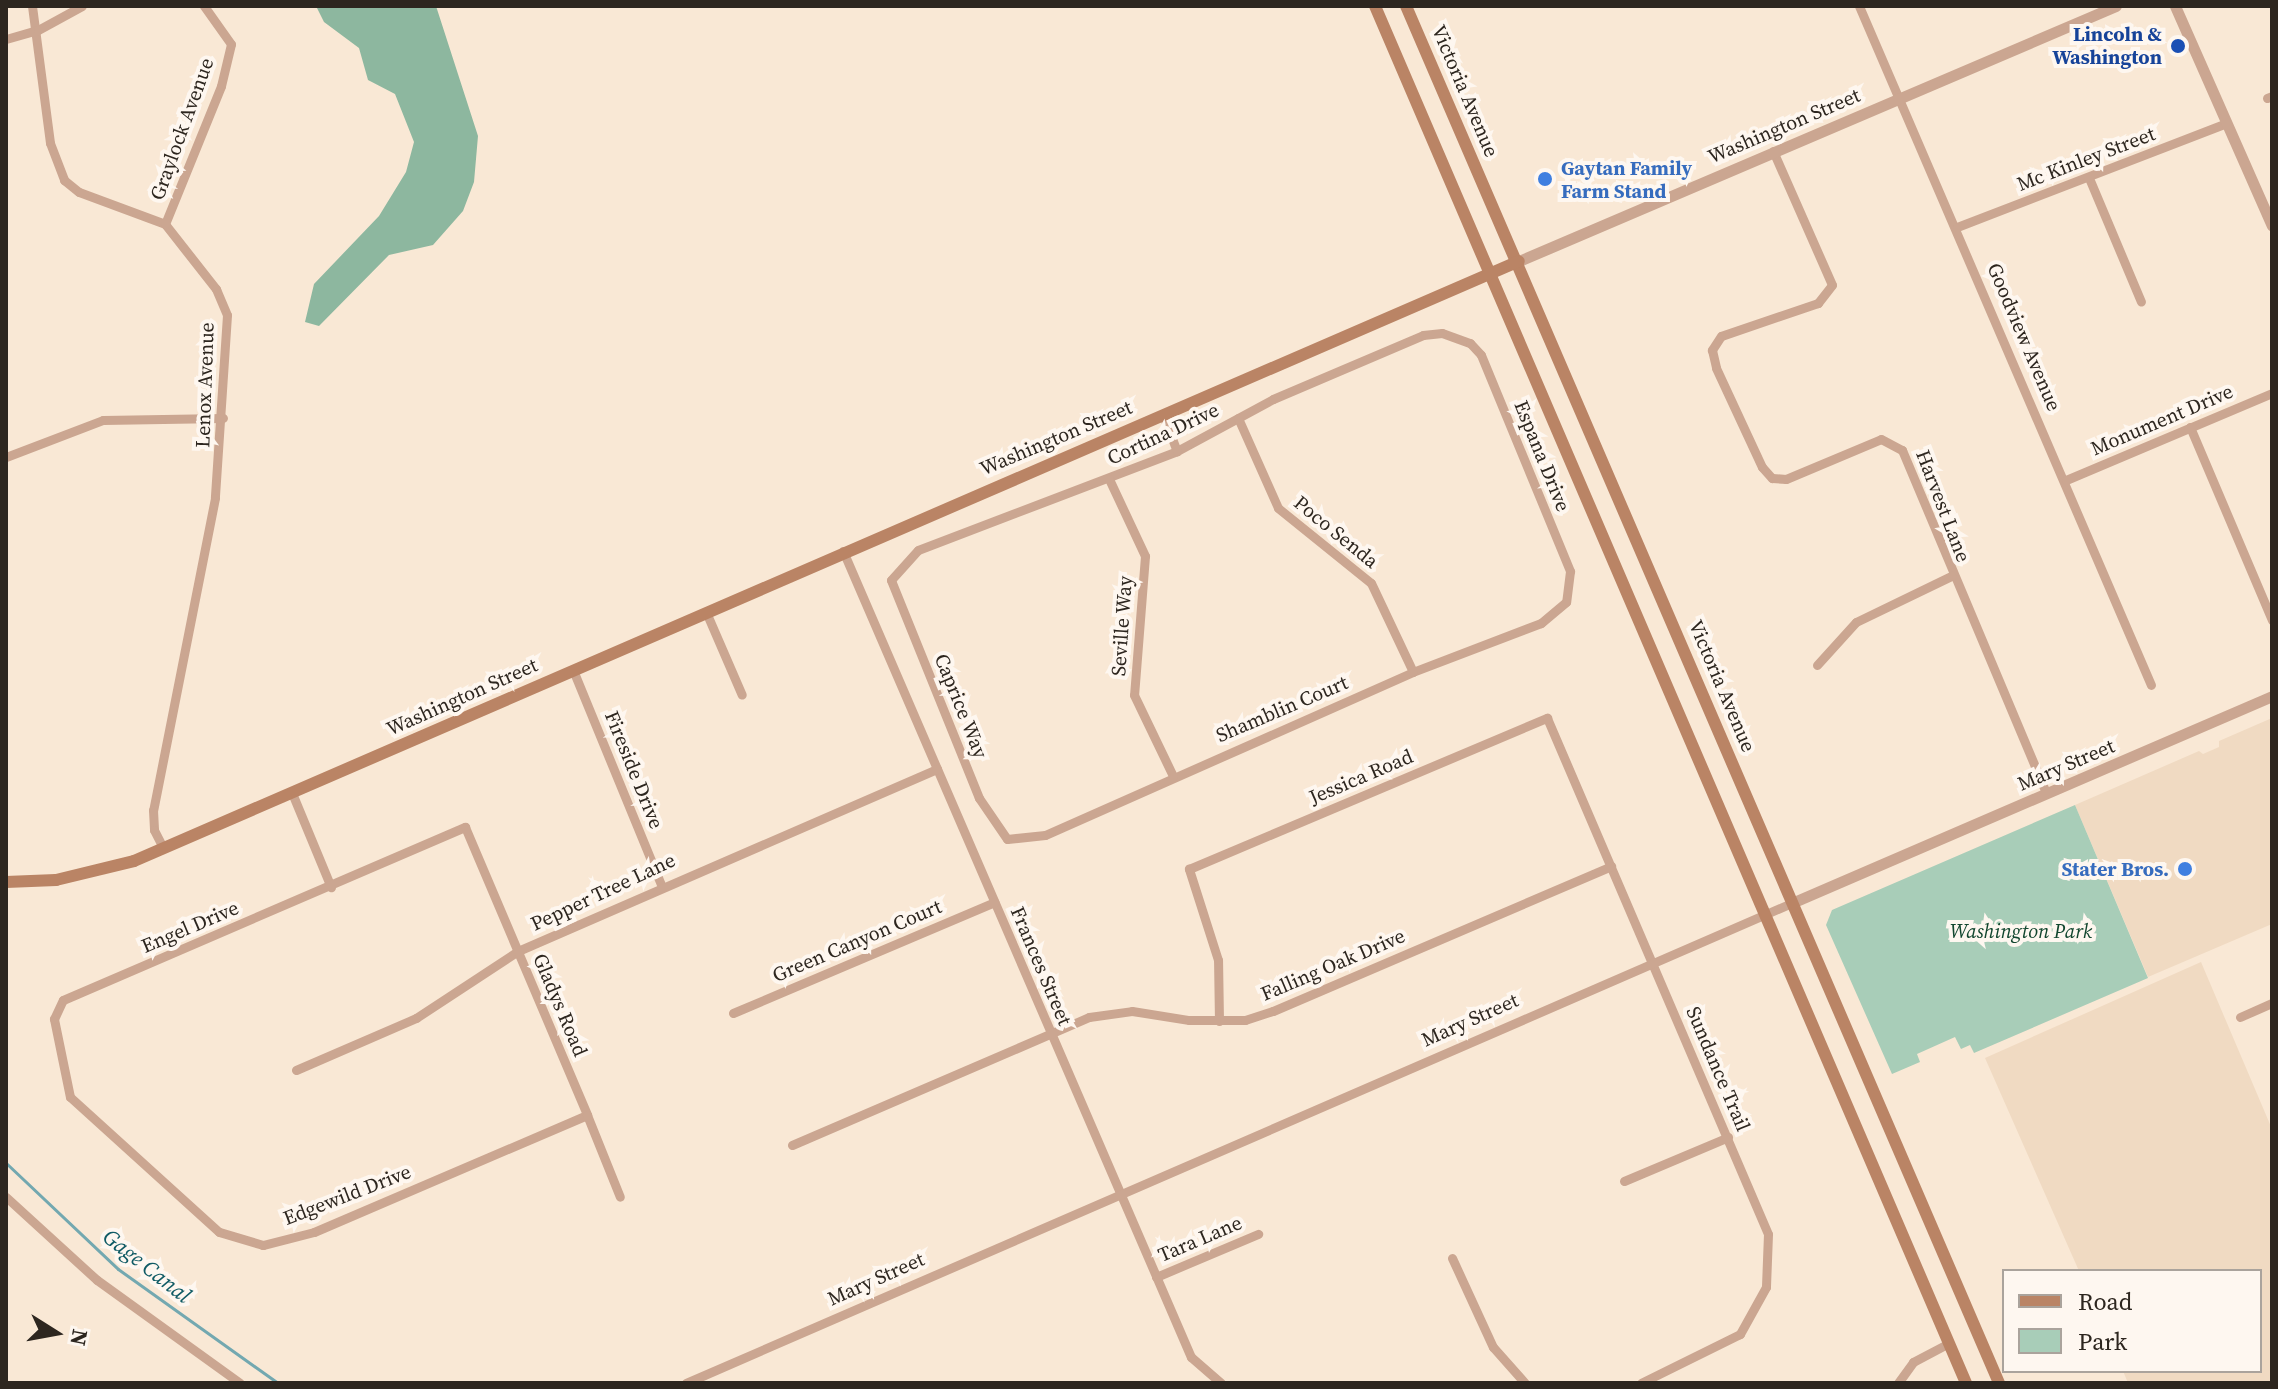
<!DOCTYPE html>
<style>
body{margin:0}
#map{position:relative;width:2278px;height:1389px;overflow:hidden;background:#f9e8d5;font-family:"Source Serif 4",serif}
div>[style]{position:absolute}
.built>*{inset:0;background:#f0dac2}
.green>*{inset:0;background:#a8cdb8}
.forest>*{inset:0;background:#8db79f}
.stream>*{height:3px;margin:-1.5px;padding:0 1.5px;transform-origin:1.5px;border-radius:1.5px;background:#73a8b0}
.minor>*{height:9px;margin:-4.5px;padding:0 4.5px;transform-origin:4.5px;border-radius:4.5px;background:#cba691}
.tertiary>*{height:11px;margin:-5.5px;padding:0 5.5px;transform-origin:5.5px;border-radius:5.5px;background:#cba691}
.secondary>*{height:12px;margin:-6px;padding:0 6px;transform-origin:6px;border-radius:6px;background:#ba8465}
.dots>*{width:22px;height:22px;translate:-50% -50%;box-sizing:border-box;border:4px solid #fef7f0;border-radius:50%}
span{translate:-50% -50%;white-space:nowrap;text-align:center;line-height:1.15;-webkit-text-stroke:8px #fef7f0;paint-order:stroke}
.transit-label{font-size:20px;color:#164399;font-weight:700}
.right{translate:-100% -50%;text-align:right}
.street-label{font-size:20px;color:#2d261f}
.shop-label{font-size:20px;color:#366cbe;font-weight:700}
.left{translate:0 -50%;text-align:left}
.park-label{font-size:20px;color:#11462e;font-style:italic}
.water-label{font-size:22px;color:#105b65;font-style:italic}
.frame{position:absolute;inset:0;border:8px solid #2d261f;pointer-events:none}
.legend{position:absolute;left:2002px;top:1269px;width:260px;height:104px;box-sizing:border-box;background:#fef7f0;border:2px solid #aaa39c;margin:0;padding:10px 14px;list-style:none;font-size:24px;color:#2d261f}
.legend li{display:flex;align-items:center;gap:16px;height:40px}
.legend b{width:40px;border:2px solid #aaa39c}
.north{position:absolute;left:16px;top:1293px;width:80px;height:80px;-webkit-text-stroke:6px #fef7f0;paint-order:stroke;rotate:101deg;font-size:22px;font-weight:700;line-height:32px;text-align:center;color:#2d261f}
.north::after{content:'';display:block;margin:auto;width:28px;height:36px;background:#2d261f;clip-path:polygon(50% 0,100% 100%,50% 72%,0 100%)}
</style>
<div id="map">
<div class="built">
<div style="clip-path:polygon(2272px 718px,2272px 924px,2148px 977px,2075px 805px,2199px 751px,2203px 754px,2219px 747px,2219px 741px)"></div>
<div style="clip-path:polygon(2201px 962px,2272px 1129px,2272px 1383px,2128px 1383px,2123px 1371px,2260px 1371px,2260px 1271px,2079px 1271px,1985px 1058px)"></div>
</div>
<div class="green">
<div style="clip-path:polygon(2075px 805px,2148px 978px,1974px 1053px,1970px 1045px,1961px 1049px,1955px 1037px,1917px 1054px,1920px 1062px,1892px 1074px,1826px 925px,1832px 910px)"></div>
</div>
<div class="forest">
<div style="clip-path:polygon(316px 6px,436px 6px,478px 136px,474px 182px,463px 211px,433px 245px,389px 255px,319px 326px,305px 322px,314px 284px,379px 216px,406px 172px,414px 142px,395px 94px,368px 80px,359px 48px,324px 22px)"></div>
</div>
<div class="stream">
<div style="left:6px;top:1163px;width:154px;rotate:43.4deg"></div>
<div style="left:118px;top:1269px;width:196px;rotate:35.5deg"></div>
</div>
<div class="minor">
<div style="left:32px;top:6px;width:138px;rotate:82.5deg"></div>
<div style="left:50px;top:143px;width:40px;rotate:69deg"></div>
<div style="left:64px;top:180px;width:19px;rotate:39deg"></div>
<div style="left:79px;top:192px;width:92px;rotate:20.4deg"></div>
<div style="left:165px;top:224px;width:83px;rotate:51.9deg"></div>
<div style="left:216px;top:289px;width:28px;rotate:67deg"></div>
<div style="left:227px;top:315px;width:183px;rotate:93.8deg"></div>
<div style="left:215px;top:498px;width:318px;rotate:101.2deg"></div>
<div style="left:153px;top:810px;width:20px;rotate:87deg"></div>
<div style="left:154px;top:830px;width:20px;rotate:63deg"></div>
<div style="left:1859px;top:6px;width:739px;rotate:66.73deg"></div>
<div style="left:6px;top:39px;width:33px;rotate:-16deg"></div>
<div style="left:38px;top:30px;width:50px;rotate:-28.6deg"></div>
<div style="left:2267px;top:98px;width:5px;rotate:-22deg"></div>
<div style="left:1773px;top:151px;width:146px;rotate:66.2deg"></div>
<div style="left:1832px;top:285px;width:23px;rotate:128deg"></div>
<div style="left:1818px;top:303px;width:102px;rotate:161.2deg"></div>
<div style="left:1721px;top:336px;width:17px;rotate:123deg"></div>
<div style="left:1712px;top:350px;width:18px;rotate:77deg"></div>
<div style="left:1716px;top:368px;width:109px;rotate:65.1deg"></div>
<div style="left:1762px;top:467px;width:15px;rotate:48deg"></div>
<div style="left:1772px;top:478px;width:14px;rotate:4deg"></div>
<div style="left:1786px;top:479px;width:103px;rotate:-22.8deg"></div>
<div style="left:1881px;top:439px;width:24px;rotate:28deg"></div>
<div style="left:1902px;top:450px;width:372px;rotate:67.2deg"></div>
<div style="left:2089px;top:178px;width:134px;rotate:67.2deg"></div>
<div style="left:165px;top:224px;width:149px;rotate:-67.9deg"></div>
<div style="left:221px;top:86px;width:43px;rotate:-76.6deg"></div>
<div style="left:231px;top:44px;width:47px;rotate:-125.4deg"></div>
<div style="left:1957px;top:227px;width:289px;rotate:-21.1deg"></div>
<div style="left:1442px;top:333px;width:30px;rotate:20deg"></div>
<div style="left:1470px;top:343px;width:16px;rotate:47deg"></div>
<div style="left:1481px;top:355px;width:234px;rotate:67.6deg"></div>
<div style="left:1570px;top:571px;width:31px;rotate:97deg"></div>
<div style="left:1566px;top:602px;width:33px;rotate:140deg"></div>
<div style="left:1541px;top:623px;width:137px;rotate:159.1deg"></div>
<div style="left:1413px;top:672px;width:402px;rotate:156.1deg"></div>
<div style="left:1045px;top:835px;width:38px;rotate:174deg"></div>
<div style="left:1007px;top:839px;width:50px;rotate:-124.3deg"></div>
<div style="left:979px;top:798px;width:235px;rotate:-112deg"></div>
<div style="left:891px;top:580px;width:40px;rotate:-48deg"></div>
<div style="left:918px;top:550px;width:277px;rotate:-20.9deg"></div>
<div style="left:1177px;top:451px;width:109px;rotate:-28.4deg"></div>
<div style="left:1273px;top:399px;width:163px;rotate:-23.1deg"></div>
<div style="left:1423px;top:335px;width:19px;rotate:-6deg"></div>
<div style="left:1163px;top:415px;width:39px;rotate:69deg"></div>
<div style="left:1238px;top:418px;width:98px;rotate:66deg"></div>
<div style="left:1278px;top:508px;width:119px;rotate:38.9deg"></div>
<div style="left:1371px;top:583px;width:98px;rotate:64.7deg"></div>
<div style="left:2190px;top:427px;width:210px;rotate:67deg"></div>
<div style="left:6px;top:457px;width:104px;rotate:-20.9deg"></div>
<div style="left:103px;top:420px;width:120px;rotate:-1deg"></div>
<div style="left:1109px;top:479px;width:85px;rotate:64.9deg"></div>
<div style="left:1145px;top:556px;width:139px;rotate:94.5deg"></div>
<div style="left:1134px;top:695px;width:90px;rotate:64.3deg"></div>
<div style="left:2066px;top:480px;width:224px;rotate:-22.9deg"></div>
<div style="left:843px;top:551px;width:878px;rotate:66.65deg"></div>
<div style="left:1191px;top:1357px;width:40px;rotate:41deg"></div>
<div style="left:706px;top:612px;width:90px;rotate:66.6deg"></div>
<div style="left:1817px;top:665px;width:58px;rotate:-47.8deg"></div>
<div style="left:1856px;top:622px;width:106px;rotate:-25.8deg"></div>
<div style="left:573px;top:670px;width:232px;rotate:67.7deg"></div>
<div style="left:292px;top:793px;width:102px;rotate:67.5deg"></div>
<div style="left:733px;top:1013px;width:284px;rotate:-23deg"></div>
<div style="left:2240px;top:1017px;width:35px;rotate:-24deg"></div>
<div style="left:1219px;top:1021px;width:61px;rotate:-90.9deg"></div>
<div style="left:1218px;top:960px;width:96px;rotate:-107.7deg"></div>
<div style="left:1189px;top:869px;width:389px;rotate:-22.9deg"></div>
<div style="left:1547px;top:718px;width:561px;rotate:66.81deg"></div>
<div style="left:1768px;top:1234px;width:53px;rotate:92.2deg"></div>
<div style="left:1766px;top:1287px;width:54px;rotate:119deg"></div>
<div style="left:1740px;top:1334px;width:110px;rotate:153.7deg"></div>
<div style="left:296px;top:1070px;width:131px;rotate:-23.4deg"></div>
<div style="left:416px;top:1018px;width:122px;rotate:-33.3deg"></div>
<div style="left:518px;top:951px;width:457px;rotate:-23.5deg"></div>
<div style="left:587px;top:1115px;width:297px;rotate:156.8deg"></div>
<div style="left:314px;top:1232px;width:53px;rotate:165.7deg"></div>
<div style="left:263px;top:1245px;width:46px;rotate:-163.5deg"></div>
<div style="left:219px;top:1232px;width:201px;rotate:-137.8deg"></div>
<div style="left:70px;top:1097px;width:80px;rotate:-101.6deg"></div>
<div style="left:54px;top:1019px;width:21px;rotate:-65deg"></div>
<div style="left:63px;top:1000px;width:438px;rotate:-23.3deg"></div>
<div style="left:465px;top:827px;width:313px;rotate:67deg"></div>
<div style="left:587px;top:1115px;width:88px;rotate:68.1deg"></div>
<div style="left:792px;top:1145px;width:323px;rotate:-23.3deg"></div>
<div style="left:1089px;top:1017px;width:43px;rotate:-7.9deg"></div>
<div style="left:1132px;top:1011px;width:58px;rotate:9deg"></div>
<div style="left:1189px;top:1020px;width:56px"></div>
<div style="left:1245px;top:1020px;width:29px;rotate:-18deg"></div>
<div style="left:1273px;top:1011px;width:368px;rotate:-23.2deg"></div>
<div style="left:1624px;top:1181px;width:113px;rotate:-22.9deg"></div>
<div style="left:6px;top:1197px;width:123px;rotate:42.4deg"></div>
<div style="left:97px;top:1280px;width:176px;rotate:35.8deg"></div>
<div style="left:1452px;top:1258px;width:98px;rotate:65.3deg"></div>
<div style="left:1493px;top:1347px;width:48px;rotate:48.4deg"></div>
<div style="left:1156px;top:1277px;width:111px;rotate:-22.9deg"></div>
<div style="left:686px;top:1383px;width:1208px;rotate:-23.47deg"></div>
<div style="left:1898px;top:1383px;width:26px;rotate:-54deg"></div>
<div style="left:1913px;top:1362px;width:41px;rotate:-27.8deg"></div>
</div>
<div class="tertiary">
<div style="left:2175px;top:6px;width:240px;rotate:66.2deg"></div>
<div style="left:1519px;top:261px;width:649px;rotate:-23.13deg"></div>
<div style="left:1794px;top:902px;width:520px;rotate:-23.31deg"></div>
</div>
<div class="secondary">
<div style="left:1375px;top:6px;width:1498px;rotate:66.77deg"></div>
<div style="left:1406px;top:6px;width:1499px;rotate:66.7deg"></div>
<div style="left:6px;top:882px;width:50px;rotate:-2.3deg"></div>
<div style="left:56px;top:880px;width:80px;rotate:-13.7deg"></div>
<div style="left:134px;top:861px;width:1509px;rotate:-23.42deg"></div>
</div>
<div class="dots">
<div style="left:2178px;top:46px;background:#1a4fb4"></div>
<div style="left:1545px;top:179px;background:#3f7fe0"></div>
<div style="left:2185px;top:869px;background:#3f7fe0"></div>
</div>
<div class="transit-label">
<span class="right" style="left:2162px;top:46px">Lincoln &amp;<br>Washington</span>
</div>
<div class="street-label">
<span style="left:1465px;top:91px;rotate:67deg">Victoria Avenue</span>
<span style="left:1784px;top:126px;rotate:-23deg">Washington Street</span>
<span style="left:182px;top:129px;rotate:-70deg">Graylock Avenue</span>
<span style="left:2086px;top:159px;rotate:-21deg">Mc Kinley Street</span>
<span style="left:2024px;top:337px;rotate:67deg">Goodview Avenue</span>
<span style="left:205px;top:385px;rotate:-88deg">Lenox Avenue</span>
<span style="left:2162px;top:420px;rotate:-23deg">Monument Drive</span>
<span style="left:1163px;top:434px;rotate:-25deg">Cortina Drive</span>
<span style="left:1056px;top:438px;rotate:-23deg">Washington Street</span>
<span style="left:1542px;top:456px;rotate:68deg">Espana Drive</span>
<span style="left:1943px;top:506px;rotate:69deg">Harvest Lane</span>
<span style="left:1336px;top:532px;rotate:39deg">Poco Senda</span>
<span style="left:1122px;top:626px;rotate:-86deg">Seville Way</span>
<span style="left:1722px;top:686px;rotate:67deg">Victoria Avenue</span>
<span style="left:462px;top:697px;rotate:-24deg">Washington Street</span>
<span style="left:961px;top:706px;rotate:68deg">Caprice Way</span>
<span style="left:1282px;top:709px;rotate:-23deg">Shamblin Court</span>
<span style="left:2066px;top:765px;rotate:-23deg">Mary Street</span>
<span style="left:634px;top:770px;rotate:68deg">Fireside Drive</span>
<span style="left:1361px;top:777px;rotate:-23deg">Jessica Road</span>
<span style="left:603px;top:892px;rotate:-25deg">Pepper Tree Lane</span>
<span style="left:190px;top:927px;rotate:-23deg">Engel Drive</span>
<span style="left:857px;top:941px;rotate:-23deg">Green Canyon Court</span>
<span style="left:1333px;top:965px;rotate:-23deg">Falling Oak Drive</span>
<span style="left:1041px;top:966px;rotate:67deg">Frances Street</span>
<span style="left:560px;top:1005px;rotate:67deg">Gladys Road</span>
<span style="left:1470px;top:1020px;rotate:-24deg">Mary Street</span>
<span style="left:1718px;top:1069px;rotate:67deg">Sundance Trail</span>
<span style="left:347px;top:1195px;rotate:-21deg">Edgewild Drive</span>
<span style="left:1200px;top:1239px;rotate:-23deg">Tara Lane</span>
<span style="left:876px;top:1279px;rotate:-24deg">Mary Street</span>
</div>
<div class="shop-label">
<span class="left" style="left:1561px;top:180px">Gaytan Family<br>Farm Stand</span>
<span class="right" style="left:2169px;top:869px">Stater Bros.</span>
</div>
<div class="park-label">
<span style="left:2021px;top:931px">Washington Park</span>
</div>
<div class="water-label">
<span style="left:147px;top:1266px;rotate:38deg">Gage Canal</span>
</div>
<div class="frame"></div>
<ul class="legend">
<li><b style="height:10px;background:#ba8465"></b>Road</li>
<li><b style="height:22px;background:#a8cdb8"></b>Park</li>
</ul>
<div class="north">N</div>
</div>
